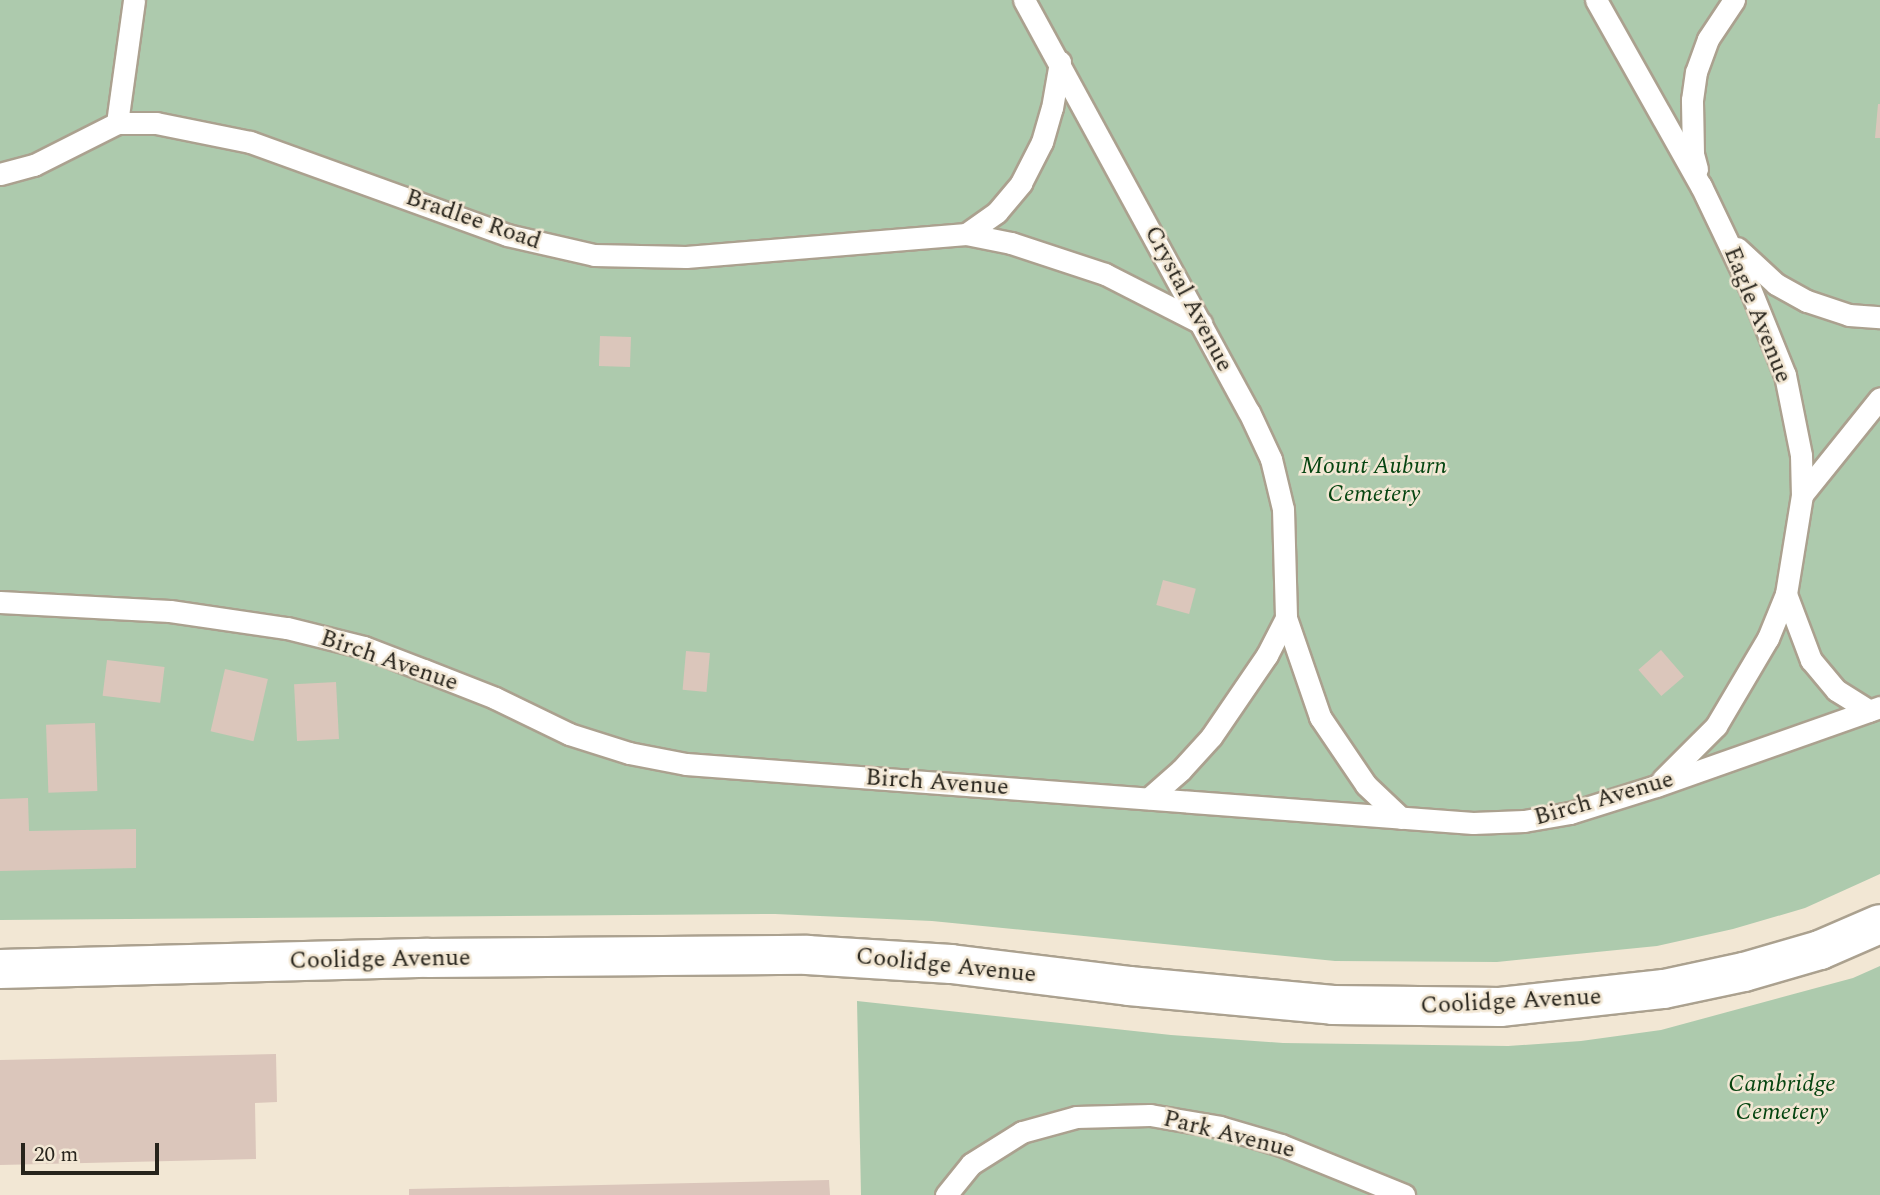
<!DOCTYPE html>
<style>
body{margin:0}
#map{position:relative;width:1880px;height:1195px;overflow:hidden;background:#f2e7d4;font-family:Spectral,serif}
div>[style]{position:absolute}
.green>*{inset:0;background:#adcaad}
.building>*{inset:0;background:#dbc6bb;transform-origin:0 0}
.roads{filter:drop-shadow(2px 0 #aba18f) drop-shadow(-2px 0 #aba18f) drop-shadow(0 2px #aba18f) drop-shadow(0 -2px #aba18f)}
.service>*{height:21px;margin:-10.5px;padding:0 10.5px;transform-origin:10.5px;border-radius:10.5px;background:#fff}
.tertiary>*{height:38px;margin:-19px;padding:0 19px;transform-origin:19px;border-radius:19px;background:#fff}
span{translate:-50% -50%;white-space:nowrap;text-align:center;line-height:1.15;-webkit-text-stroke:5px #f2e7d4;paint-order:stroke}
.street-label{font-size:24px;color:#27241c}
.park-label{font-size:24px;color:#054410;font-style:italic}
.scale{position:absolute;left:21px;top:1143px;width:138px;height:32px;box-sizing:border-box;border:4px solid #27241c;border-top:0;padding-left:9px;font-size:21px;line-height:24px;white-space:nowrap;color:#27241c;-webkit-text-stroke:5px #f2e7d4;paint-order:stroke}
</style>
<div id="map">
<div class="green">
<div style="clip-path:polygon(0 0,1880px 0,1880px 874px,1805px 908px,1733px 929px,1657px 946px,1497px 962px,1335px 961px,932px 921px,775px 914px,0 920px)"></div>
<div style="clip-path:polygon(1880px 966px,1880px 1195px,861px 1195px,857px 1001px,1171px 1035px,1283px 1043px,1508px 1046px,1581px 1041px,1661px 1030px,1853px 978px)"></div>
</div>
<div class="building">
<div style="clip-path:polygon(1878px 104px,1880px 104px,1880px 138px,1875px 138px)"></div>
<div style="left:600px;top:336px;width:31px;height:30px;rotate:2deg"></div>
<div style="left:1163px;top:580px;width:34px;height:26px;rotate:15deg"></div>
<div style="left:1661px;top:650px;width:35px;height:30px;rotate:49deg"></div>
<div style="left:686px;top:651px;width:24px;height:39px;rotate:5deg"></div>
<div style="left:107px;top:660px;width:58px;height:36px;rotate:7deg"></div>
<div style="left:225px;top:669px;width:44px;height:64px;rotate:13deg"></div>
<div style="left:336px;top:682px;width:57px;height:42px;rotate:87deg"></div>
<div style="left:95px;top:723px;width:68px;height:49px;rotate:88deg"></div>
<div style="clip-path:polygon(28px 798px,29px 831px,136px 829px,136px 868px,0 871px,0 799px)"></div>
<div style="clip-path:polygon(276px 1054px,277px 1102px,255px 1103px,256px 1159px,0 1165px,0 1060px)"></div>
<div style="clip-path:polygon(829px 1180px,830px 1195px,409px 1195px,409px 1189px)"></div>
</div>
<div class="roads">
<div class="service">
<div style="left:1024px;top:0;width:469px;rotate:61.4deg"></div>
<div style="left:1249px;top:412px;width:52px;rotate:64.9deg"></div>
<div style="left:1271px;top:459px;width:51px;rotate:76.5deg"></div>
<div style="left:1283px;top:509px;width:109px;rotate:88.4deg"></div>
<div style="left:1286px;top:618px;width:42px;rotate:117.2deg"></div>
<div style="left:1267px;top:655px;width:99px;rotate:124.3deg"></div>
<div style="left:1211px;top:737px;width:45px;rotate:132.3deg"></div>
<div style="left:1181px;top:770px;width:43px;rotate:138.8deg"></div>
<div style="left:1596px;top:0;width:214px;rotate:60.6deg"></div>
<div style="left:1701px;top:186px;width:111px;rotate:64.4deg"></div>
<div style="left:1749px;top:286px;width:96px;rotate:68deg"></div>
<div style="left:1785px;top:375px;width:82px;rotate:78.7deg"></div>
<div style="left:1801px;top:455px;width:40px;rotate:88.6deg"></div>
<div style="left:1802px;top:495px;width:100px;rotate:99.2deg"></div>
<div style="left:1786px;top:594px;width:48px;rotate:112.2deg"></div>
<div style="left:1768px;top:638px;width:102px;rotate:120.6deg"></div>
<div style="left:1716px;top:726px;width:76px;rotate:135deg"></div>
<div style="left:117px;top:123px;width:124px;rotate:-82.1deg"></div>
<div style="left:1697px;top:169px;width:16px;rotate:-105deg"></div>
<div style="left:1693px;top:154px;width:54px;rotate:-91.1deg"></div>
<div style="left:1692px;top:100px;width:28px;rotate:-82deg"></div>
<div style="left:1696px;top:72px;width:35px;rotate:-70deg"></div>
<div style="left:1708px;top:39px;width:47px;rotate:-56.3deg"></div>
<div style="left:0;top:174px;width:35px;rotate:-15deg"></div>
<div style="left:34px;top:165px;width:93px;rotate:-26.8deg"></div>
<div style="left:117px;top:123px;width:39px"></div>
<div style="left:156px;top:123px;width:96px;rotate:11.4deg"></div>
<div style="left:250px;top:142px;width:273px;rotate:19.9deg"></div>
<div style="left:507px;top:235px;width:89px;rotate:12.9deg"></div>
<div style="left:594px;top:255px;width:92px;rotate:1.2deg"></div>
<div style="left:686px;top:257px;width:281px;rotate:-4.7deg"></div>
<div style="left:966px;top:234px;width:38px;rotate:-35deg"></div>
<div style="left:997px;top:212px;width:38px;rotate:-50deg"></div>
<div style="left:1021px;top:183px;width:46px;rotate:-62.9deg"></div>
<div style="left:1042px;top:142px;width:35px;rotate:-74deg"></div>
<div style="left:1052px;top:108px;width:47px;rotate:-80.1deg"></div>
<div style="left:966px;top:234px;width:46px;rotate:11.3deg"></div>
<div style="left:1011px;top:243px;width:99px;rotate:18.3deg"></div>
<div style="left:1105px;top:274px;width:108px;rotate:27deg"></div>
<div style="left:1737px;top:248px;width:53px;rotate:42.7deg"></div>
<div style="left:1776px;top:284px;width:35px;rotate:29deg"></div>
<div style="left:1807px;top:301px;width:44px;rotate:18.4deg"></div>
<div style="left:1849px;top:315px;width:31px;rotate:4deg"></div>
<div style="left:1802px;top:495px;width:124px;rotate:-51.2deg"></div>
<div style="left:1786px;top:594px;width:71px;rotate:69.3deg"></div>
<div style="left:1811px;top:660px;width:39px;rotate:50deg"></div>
<div style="left:1836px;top:690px;width:39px;rotate:32deg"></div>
<div style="left:0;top:602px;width:170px;rotate:3deg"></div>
<div style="left:170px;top:611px;width:118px;rotate:8.3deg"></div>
<div style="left:287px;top:628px;width:79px;rotate:13.9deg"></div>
<div style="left:364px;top:647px;width:64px;rotate:21deg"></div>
<div style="left:424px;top:670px;width:76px;rotate:21.5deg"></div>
<div style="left:495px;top:698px;width:82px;rotate:25.9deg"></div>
<div style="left:569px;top:734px;width:63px;rotate:17.6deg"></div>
<div style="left:629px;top:753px;width:58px;rotate:10.9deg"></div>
<div style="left:686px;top:764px;width:789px;rotate:4.29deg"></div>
<div style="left:1473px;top:823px;width:51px;rotate:-2.2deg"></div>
<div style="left:1524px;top:821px;width:47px;rotate:-9.9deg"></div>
<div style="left:1570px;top:813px;width:90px;rotate:-17.4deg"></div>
<div style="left:1656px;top:786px;width:238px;rotate:-19.4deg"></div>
<div style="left:1286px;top:618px;width:105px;rotate:71deg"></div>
<div style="left:1320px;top:717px;width:82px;rotate:55.9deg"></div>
<div style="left:1366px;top:785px;width:48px;rotate:43.3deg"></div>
<div style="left:946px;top:1195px;width:40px;rotate:-51deg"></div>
<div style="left:971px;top:1164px;width:60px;rotate:-32.1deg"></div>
<div style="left:1022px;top:1132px;width:56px;rotate:-15.5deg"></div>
<div style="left:1076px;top:1117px;width:74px;rotate:-1.5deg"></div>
<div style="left:1150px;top:1115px;width:71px;rotate:9.7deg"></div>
<div style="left:1220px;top:1127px;width:64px;rotate:16.4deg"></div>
<div style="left:1281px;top:1145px;width:133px;rotate:22.1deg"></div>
</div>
<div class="tertiary">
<div style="left:0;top:969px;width:428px;rotate:-1.5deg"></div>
<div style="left:428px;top:958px;width:379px;rotate:-0.5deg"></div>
<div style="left:807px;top:955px;width:144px;rotate:3.6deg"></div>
<div style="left:951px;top:964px;width:179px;rotate:7deg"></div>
<div style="left:1129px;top:986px;width:205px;rotate:5.3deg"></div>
<div style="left:1333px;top:1005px;width:167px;rotate:0.7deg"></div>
<div style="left:1500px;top:1007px;width:165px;rotate:-6.3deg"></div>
<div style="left:1664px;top:989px;width:82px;rotate:-12deg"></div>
<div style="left:1744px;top:972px;width:79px;rotate:-16.1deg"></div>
<div style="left:1820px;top:950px;width:65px;rotate:-23.4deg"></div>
</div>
</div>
<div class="street-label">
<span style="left:473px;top:220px;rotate:19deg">Bradlee Road</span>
<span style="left:1188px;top:299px;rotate:62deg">Crystal Avenue</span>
<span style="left:1757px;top:315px;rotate:68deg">Eagle Avenue</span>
<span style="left:389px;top:661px;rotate:19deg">Birch Avenue</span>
<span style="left:937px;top:783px;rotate:4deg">Birch Avenue</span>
<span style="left:1604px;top:799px;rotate:-16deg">Birch Avenue</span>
<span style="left:380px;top:960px;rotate:-1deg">Coolidge Avenue</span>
<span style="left:946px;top:966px;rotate:6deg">Coolidge Avenue</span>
<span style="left:1511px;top:1002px;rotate:-3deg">Coolidge Avenue</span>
<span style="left:1229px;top:1135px;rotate:14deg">Park Avenue</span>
</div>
<div class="park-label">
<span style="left:1374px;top:481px">Mount Auburn<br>Cemetery</span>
<span style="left:1782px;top:1099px">Cambridge<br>Cemetery</span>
</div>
<div class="scale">20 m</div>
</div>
